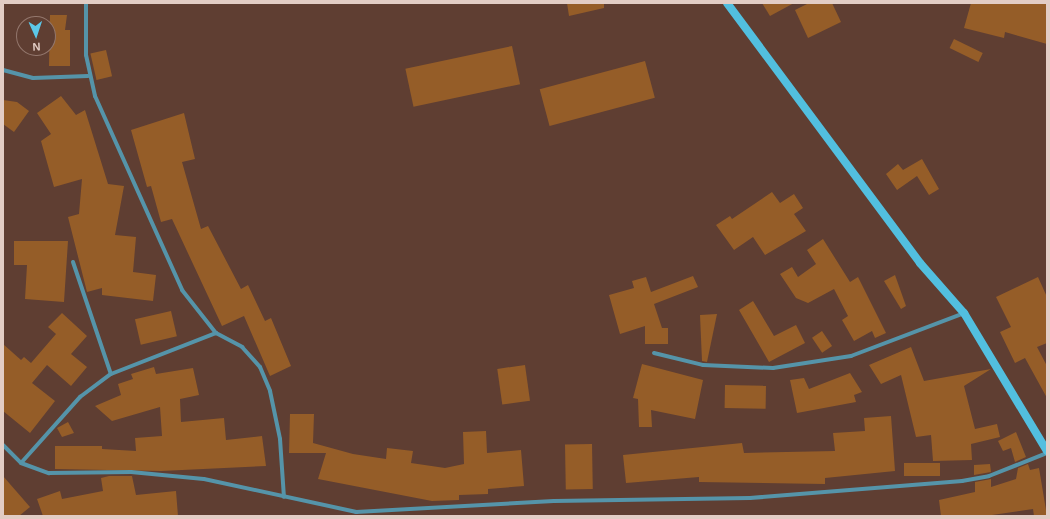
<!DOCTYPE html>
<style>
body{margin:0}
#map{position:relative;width:1050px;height:519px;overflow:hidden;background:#5f3e32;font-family:Arial,sans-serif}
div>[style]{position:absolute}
.building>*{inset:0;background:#955d28;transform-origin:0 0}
.minor>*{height:4px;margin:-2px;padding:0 2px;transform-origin:2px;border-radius:2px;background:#5594a9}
.secondary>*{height:8px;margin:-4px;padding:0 4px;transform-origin:4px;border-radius:4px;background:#52bfdf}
span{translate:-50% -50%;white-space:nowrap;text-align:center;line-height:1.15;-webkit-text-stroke:3.5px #5f3e32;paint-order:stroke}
.frame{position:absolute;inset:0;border:4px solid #e2cdc5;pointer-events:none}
.north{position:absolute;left:16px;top:16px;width:40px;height:40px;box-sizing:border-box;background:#5f3e32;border:1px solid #93776d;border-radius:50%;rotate:177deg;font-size:11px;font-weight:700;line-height:16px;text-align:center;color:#e2cdc5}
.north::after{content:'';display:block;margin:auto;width:14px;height:18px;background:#5cc7e8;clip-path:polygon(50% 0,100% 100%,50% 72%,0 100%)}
</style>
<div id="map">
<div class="building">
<div style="clip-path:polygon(567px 3px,604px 3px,604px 8px,569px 16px)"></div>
<div style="clip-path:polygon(762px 3px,794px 3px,770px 16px)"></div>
<div style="clip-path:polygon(809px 3px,832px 3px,841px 22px,808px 38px,795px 10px)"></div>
<div style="clip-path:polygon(971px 3px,1047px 3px,1047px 44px,1005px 32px,1004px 38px,964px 28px)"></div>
<div style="clip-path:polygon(50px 15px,67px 15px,65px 30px,70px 30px,70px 66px,49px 66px)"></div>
<div style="left:954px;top:39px;width:32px;height:10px;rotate:26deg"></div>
<div style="left:512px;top:46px;width:39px;height:109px;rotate:78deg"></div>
<div style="left:106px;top:50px;width:27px;height:16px;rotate:77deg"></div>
<div style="left:645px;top:61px;width:38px;height:109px;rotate:75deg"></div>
<div style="clip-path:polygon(61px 96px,76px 115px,85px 110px,108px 184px,124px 186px,115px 235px,136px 237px,133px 272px,156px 275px,153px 301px,102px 295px,102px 288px,87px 292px,68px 217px,79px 214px,82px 179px,54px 187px,41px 141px,51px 134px,37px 113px)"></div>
<div style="clip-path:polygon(3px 100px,17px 102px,29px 111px,14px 132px,3px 124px)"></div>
<div style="clip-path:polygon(184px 113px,195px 159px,182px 162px,201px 229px,208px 226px,241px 289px,248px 285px,265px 321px,271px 318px,291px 366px,270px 376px,244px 316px,222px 326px,172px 219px,161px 222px,151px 186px,147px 187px,131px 130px)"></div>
<div style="clip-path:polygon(922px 159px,939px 189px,929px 195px,917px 176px,897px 190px,886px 174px,898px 164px,903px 170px)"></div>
<div style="clip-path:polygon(772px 192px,780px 203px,794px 194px,803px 208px,794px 214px,806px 231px,765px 255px,753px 237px,734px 250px,716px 225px,730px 216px,732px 219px)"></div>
<div style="clip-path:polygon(823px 239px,850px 282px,858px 277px,886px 333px,875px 338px,872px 331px,854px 341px,842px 320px,848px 316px,834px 289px,808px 303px,796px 298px,780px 274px,792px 267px,798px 277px,816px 264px,807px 250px)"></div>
<div style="clip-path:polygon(14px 241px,68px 241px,64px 302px,25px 299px,27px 265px,14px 265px)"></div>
<div style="clip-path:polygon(895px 275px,906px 306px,901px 309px,884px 281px)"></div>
<div style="clip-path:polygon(693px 276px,698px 287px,654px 304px,662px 328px,668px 328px,668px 344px,645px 344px,645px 326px,620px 334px,609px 295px,634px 288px,632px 281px,646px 277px,651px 292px)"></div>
<div style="clip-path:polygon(1038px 277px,1047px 297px,1047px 343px,1037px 347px,1047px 366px,1047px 398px,1025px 358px,1015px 363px,1000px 332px,1011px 327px,996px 297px)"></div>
<div style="clip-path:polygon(753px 301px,774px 336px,796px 325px,805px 343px,769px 362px,739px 310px)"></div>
<div style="left:171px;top:311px;width:26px;height:37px;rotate:77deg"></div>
<div style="clip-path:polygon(62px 313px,87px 336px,71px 354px,87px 367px,71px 386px,47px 365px,32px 383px,55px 401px,30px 433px,3px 411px,3px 344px,21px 360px,24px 357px,31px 363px,56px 334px,48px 327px)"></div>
<div style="clip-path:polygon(717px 314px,707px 362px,702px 361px,700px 315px)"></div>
<div style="left:822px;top:331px;width:18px;height:12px;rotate:56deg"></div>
<div style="clip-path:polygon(911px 347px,924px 381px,991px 369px,964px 386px,975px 429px,997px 424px,1000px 437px,971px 444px,972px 460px,933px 461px,931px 435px,916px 437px,901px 375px,881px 384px,869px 365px)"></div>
<div style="clip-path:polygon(642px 364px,703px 380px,695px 419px,651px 410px,652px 427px,639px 427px,638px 399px,633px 398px)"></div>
<div style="left:525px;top:365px;width:36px;height:28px;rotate:82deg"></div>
<div style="clip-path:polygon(154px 367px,156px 374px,193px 368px,199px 395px,180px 399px,181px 422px,224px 418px,226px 440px,262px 436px,266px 466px,161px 471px,55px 469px,55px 446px,102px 446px,102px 449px,136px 451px,135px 438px,162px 436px,160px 407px,112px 421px,95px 406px,121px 395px,118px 384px,133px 379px,131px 374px)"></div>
<div style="clip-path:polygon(850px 373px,862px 392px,854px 395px,856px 402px,797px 413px,790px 380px,804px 378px,809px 389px)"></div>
<div style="left:725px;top:385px;width:41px;height:23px;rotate:1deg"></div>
<div style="clip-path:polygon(290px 414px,314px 414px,313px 443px,353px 454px,386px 459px,387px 448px,413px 451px,411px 463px,445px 468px,464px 464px,463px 432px,486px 431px,487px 453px,521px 450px,524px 486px,488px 489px,488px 494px,459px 495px,459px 500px,432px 501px,318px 479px,326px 453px,289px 453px)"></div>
<div style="clip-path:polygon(891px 416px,895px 471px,825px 478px,825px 484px,699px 482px,699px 477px,626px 483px,623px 455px,742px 443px,744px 453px,835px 451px,833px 433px,865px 431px,864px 418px)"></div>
<div style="clip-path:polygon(68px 422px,74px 433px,62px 437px,57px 428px)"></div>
<div style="clip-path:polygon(1016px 432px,1026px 457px,1015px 462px,1011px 448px,1003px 451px,998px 441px)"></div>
<div style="left:592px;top:444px;width:45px;height:27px;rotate:89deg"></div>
<div style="left:940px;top:463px;width:13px;height:36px;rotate:90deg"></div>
<div style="clip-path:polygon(990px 464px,991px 472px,974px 475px,974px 465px)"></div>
<div style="clip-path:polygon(1028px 464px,1030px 470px,1039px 468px,1047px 516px,1034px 516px,1033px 509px,985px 516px,941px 516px,939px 500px,975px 492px,975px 482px,991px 479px,991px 487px,1016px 479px,1018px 468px)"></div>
<div style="clip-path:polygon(3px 476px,30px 507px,19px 516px,3px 516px)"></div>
<div style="clip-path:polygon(109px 476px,132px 476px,136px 495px,176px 491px,178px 516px,43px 516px,37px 499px,60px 491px,62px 499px,103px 491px,101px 478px)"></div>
</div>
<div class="minor">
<div style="left:86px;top:3px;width:52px;rotate:90deg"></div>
<div style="left:86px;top:55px;width:42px;rotate:77.6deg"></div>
<div style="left:95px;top:96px;width:213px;rotate:65.8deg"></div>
<div style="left:182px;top:290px;width:55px;rotate:51.7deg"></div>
<div style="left:216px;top:333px;width:30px;rotate:28deg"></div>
<div style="left:242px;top:347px;width:27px;rotate:48deg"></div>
<div style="left:260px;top:367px;width:26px;rotate:67deg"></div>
<div style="left:270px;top:391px;width:49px;rotate:78.2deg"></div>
<div style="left:280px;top:439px;width:58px;rotate:86.1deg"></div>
<div style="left:3px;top:70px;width:31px;rotate:15deg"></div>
<div style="left:33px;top:78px;width:55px;rotate:-2.1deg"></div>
<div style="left:73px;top:262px;width:118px;rotate:71.3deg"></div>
<div style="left:654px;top:353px;width:50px;rotate:13.8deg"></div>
<div style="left:703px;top:365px;width:70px;rotate:2.5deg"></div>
<div style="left:773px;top:368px;width:79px;rotate:-8.7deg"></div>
<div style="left:851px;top:356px;width:121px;rotate:-20.8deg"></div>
<div style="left:3px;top:445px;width:25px;rotate:45deg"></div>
<div style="left:21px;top:463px;width:30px;rotate:20deg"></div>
<div style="left:49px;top:473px;width:82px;rotate:-0.7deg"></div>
<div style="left:131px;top:472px;width:73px;rotate:5.5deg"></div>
<div style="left:204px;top:479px;width:156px;rotate:12.2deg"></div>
<div style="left:356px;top:512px;width:198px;rotate:-3.2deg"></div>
<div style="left:554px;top:501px;width:196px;rotate:-0.9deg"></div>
<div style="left:750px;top:498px;width:213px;rotate:-4.6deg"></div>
<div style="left:962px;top:481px;width:27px;rotate:-10deg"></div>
<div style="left:989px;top:476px;width:62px;rotate:-21.6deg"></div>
<div style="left:21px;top:463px;width:89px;rotate:-48.2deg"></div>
<div style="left:80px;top:397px;width:39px;rotate:-37deg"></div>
<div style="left:111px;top:374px;width:113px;rotate:-21.3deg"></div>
</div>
<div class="secondary">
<div style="left:727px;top:3px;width:324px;rotate:53.4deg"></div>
<div style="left:920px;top:263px;width:67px;rotate:48.7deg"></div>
<div style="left:964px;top:313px;width:161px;rotate:59deg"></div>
</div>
<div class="frame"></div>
<div class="north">N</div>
</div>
